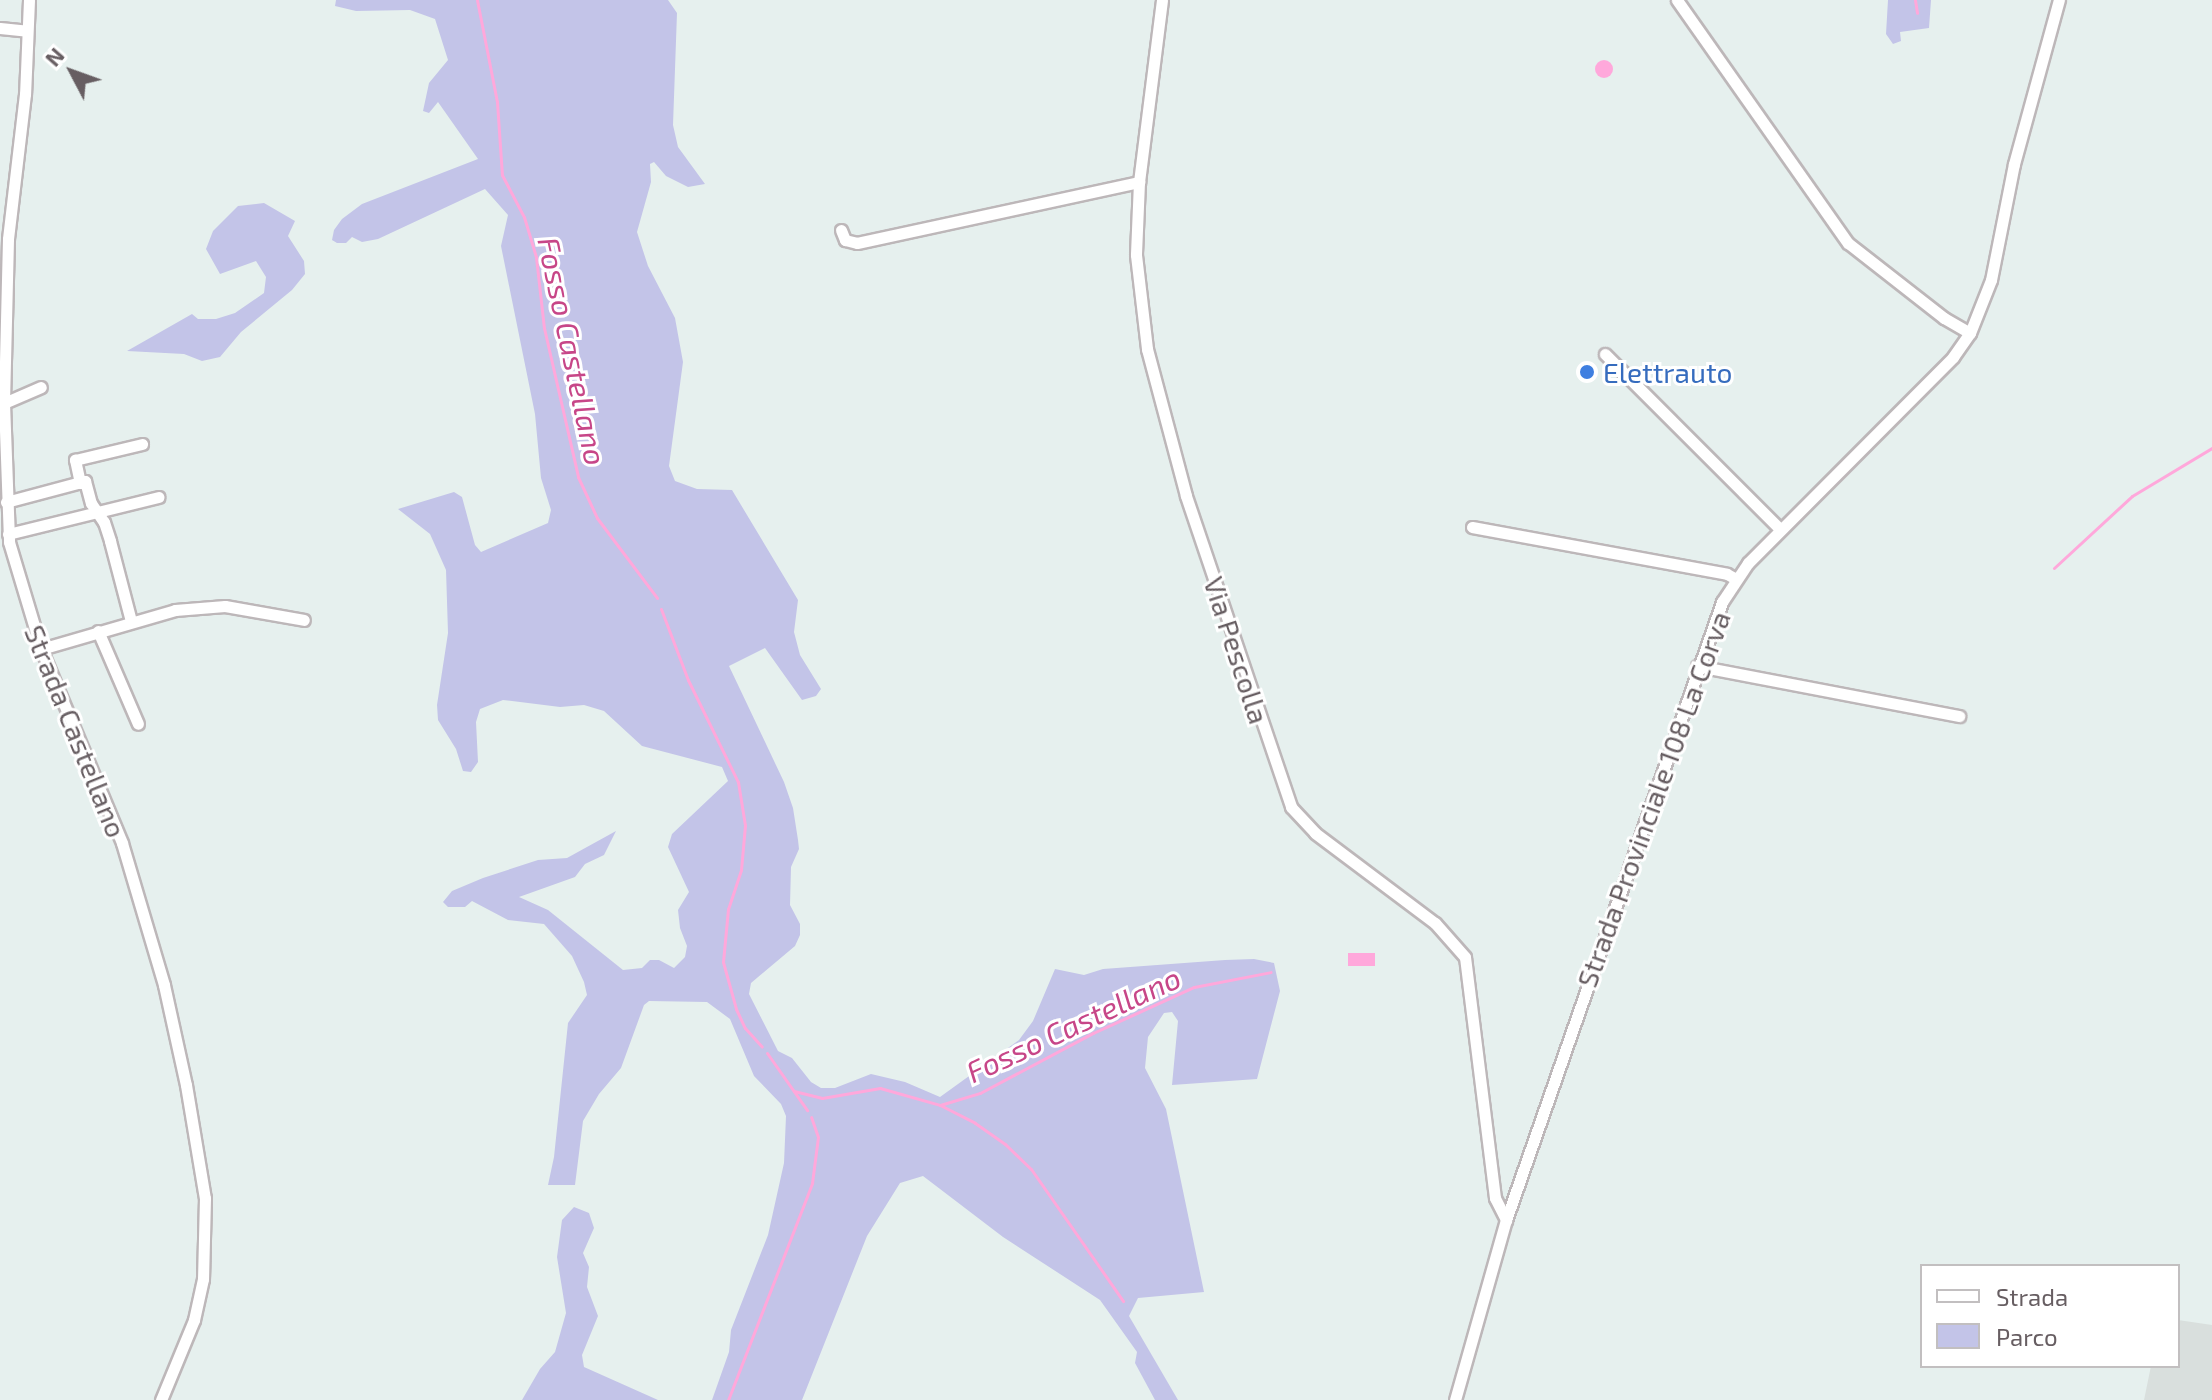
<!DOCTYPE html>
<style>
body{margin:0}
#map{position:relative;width:2212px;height:1400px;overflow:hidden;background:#e6f0ee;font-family:"Exo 2",sans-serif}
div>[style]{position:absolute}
.industrial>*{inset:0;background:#d9dfdd}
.green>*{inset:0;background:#c3c4e8}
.water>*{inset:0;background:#ffa8db;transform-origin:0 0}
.round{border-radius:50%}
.stream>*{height:3px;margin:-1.5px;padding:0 1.5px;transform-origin:1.5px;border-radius:1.5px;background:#ffa8db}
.roads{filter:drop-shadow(2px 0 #bdb7b9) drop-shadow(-2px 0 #bdb7b9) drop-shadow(0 2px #bdb7b9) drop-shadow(0 -2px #bdb7b9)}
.minor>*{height:11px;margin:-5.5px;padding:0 5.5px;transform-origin:5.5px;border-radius:5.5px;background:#fff}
.dots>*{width:22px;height:22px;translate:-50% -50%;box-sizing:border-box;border:4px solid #fff;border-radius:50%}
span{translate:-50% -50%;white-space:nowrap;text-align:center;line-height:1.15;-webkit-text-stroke:6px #fff;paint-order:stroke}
.shop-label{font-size:28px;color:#366cbe}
.left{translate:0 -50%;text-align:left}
.street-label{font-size:28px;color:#675e62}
.water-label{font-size:30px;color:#c74688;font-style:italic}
.legend{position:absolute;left:1920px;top:1264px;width:260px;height:104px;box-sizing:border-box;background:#fff;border:2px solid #c2bfc0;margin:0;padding:10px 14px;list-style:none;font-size:24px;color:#675e62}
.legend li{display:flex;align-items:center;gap:16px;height:40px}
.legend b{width:40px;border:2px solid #c2bfc0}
.north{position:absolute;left:32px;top:32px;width:80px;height:80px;-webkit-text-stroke:6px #fff;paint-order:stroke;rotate:311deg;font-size:22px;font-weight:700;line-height:32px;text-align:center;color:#675e62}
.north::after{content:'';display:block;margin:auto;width:28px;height:36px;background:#675e62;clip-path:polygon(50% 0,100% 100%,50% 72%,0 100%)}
</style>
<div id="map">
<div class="industrial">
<div style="clip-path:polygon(2178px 1320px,2212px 1325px,2212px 1400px,2144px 1400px,2151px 1366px,2178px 1366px)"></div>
</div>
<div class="green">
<div style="clip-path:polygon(336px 0,668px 0,677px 13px,673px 125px,678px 147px,705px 184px,688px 187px,666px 176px,654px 162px,650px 164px,651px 182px,637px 232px,648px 266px,675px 318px,683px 362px,669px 466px,675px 481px,697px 489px,732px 490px,798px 600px,794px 632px,800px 655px,821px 689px,816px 696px,802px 700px,765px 648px,729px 666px,784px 782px,793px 808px,798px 840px,799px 849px,791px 867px,790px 905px,800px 924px,800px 935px,795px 946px,751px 983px,749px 994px,778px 1051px,792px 1058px,811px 1082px,821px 1088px,835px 1088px,871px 1074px,905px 1082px,940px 1097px,1019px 1040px,1033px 1021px,1055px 969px,1084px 975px,1103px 969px,1225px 960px,1254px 959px,1274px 963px,1280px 991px,1257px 1079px,1172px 1085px,1178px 1021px,1172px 1012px,1164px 1013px,1148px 1037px,1145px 1068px,1166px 1109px,1204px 1292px,1138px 1298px,1129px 1316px,1178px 1400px,1155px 1400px,1135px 1363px,1137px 1352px,1100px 1300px,1003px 1237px,923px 1176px,900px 1183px,867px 1236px,802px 1400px,712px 1400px,729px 1352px,731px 1330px,768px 1235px,784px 1163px,786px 1116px,781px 1104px,754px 1076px,730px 1019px,707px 1002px,649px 1001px,644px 1005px,621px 1068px,599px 1094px,583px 1121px,575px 1185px,548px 1185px,554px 1157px,568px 1023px,587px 995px,584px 982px,572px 956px,544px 924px,508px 920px,472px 901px,465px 907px,448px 907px,443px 902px,452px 891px,483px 878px,538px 860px,567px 858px,616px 831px,604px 855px,585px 864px,575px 877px,519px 897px,548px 910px,623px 970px,642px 968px,650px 960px,659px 960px,674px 968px,685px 957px,687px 946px,680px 928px,678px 910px,689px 892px,668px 847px,672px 834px,728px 781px,722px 767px,642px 746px,604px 711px,584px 705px,560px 707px,503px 700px,480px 709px,476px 722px,478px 762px,471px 772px,463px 771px,456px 749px,438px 720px,437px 705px,448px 633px,446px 570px,430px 534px,398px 509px,454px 492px,462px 497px,475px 545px,481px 552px,548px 523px,551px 510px,541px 478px,535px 414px,501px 246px,508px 215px,485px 189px,378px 239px,362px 242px,352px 237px,346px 243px,337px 243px,332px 240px,334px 230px,342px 219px,362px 204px,478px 159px,438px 102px,429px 113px,423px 111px,429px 83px,448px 60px,435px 19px,410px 10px,356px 11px,335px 6px)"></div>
<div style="clip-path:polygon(1888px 0,1931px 0,1929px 28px,1900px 32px,1901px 41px,1893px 44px,1886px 34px)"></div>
<div style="clip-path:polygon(264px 203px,295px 221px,288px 236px,304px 261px,305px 274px,292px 290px,241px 332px,220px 357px,202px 361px,184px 354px,127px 351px,192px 314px,198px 319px,216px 319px,235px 313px,264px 293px,266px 277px,256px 261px,220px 274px,206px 249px,213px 231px,238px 206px)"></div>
<div style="clip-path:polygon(574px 1207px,589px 1213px,594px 1228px,583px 1253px,589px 1267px,587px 1287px,598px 1316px,582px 1355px,584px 1367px,658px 1400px,522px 1400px,540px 1369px,555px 1352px,566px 1313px,557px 1257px,562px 1220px)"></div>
</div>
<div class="water">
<div class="round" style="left:1595px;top:60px;width:18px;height:18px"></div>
<div style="left:1348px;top:953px;width:27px;height:13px"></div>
</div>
<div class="stream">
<div style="left:477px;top:0;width:104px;rotate:78.9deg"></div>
<div style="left:497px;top:102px;width:73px;rotate:86.1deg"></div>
<div style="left:502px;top:175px;width:47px;rotate:62.4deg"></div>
<div style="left:524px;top:217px;width:42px;rotate:73.3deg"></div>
<div style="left:536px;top:257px;width:71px;rotate:83.6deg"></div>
<div style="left:544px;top:328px;width:153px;rotate:77.1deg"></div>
<div style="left:578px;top:477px;width:45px;rotate:65.1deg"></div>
<div style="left:597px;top:518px;width:100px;rotate:53.1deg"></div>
<div style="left:1915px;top:0;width:13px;rotate:81deg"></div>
<div style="left:2054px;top:568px;width:106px;rotate:-42.7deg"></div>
<div style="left:2132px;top:496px;width:93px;rotate:-31deg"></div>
<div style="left:661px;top:609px;width:76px;rotate:69.2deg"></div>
<div style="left:688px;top:680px;width:114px;rotate:63.9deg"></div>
<div style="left:738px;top:782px;width:44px;rotate:80.8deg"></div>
<div style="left:745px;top:825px;width:45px;rotate:95.1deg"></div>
<div style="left:741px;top:870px;width:41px;rotate:108.4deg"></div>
<div style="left:728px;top:909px;width:53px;rotate:95.4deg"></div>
<div style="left:723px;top:962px;width:49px;rotate:74.5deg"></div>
<div style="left:736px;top:1009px;width:21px;rotate:65deg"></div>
<div style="left:745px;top:1028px;width:25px;rotate:48deg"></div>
<div style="left:767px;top:1053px;width:70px;rotate:54.9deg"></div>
<div style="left:794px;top:1091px;width:29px;rotate:14deg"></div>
<div style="left:822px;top:1098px;width:59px;rotate:-9.8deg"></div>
<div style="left:880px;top:1088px;width:62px;rotate:15.8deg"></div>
<div style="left:940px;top:1105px;width:39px;rotate:27deg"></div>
<div style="left:975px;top:1123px;width:37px;rotate:35deg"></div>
<div style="left:1005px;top:1144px;width:36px;rotate:44deg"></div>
<div style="left:1031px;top:1169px;width:161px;rotate:55.1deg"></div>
<div style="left:940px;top:1105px;width:42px;rotate:-16.7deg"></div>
<div style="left:980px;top:1093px;width:128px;rotate:-28deg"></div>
<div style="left:1093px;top:1033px;width:111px;rotate:-24.5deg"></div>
<div style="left:1194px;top:987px;width:78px;rotate:-11deg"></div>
<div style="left:728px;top:1400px;width:233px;rotate:-68.8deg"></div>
<div style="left:812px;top:1183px;width:46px;rotate:-82.6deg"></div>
<div style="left:818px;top:1137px;width:21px;rotate:-109deg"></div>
</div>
<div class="roads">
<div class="minor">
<div style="left:29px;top:0;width:94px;rotate:92.4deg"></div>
<div style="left:25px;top:94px;width:146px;rotate:96.7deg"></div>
<div style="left:8px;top:239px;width:164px;rotate:91.4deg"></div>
<div style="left:4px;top:403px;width:139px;rotate:87.9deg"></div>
<div style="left:9px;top:542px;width:112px;rotate:73.3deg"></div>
<div style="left:41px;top:649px;width:210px;rotate:67.3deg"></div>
<div style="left:122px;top:843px;width:148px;rotate:73.5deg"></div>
<div style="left:164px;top:985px;width:102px;rotate:77.6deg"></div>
<div style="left:186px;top:1085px;width:115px;rotate:80.5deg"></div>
<div style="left:205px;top:1198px;width:81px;rotate:91.4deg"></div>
<div style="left:203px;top:1279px;width:42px;rotate:102.4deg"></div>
<div style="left:194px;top:1320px;width:87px;rotate:112.4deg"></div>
<div style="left:1162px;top:0;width:183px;rotate:97.2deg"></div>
<div style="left:1139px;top:182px;width:73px;rotate:92.4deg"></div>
<div style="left:1136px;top:255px;width:95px;rotate:83.3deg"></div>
<div style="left:1147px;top:349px;width:152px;rotate:75.1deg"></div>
<div style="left:1186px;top:496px;width:328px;rotate:71.3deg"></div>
<div style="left:1291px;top:807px;width:35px;rotate:47deg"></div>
<div style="left:1315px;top:833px;width:150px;rotate:36.9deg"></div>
<div style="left:1435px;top:923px;width:45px;rotate:48.6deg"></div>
<div style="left:1465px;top:957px;width:243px;rotate:82.9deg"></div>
<div style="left:1495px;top:1198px;width:25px;rotate:63deg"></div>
<div style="left:1677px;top:0;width:297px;rotate:54.9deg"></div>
<div style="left:1848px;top:243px;width:122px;rotate:38deg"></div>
<div style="left:1944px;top:318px;width:30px;rotate:30deg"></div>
<div style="left:0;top:28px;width:27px;rotate:6deg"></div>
<div style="left:841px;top:230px;width:11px;rotate:68deg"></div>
<div style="left:845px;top:240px;width:12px;rotate:14deg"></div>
<div style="left:857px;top:243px;width:289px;rotate:-12.2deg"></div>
<div style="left:1605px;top:354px;width:247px;rotate:45deg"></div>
<div style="left:4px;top:403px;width:40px;rotate:-23.4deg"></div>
<div style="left:80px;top:483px;width:24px;rotate:-102deg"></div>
<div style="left:75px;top:460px;width:69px;rotate:-13.4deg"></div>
<div style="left:6px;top:502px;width:82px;rotate:-14.9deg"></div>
<div style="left:85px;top:481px;width:23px;rotate:75deg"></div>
<div style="left:91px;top:503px;width:23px;rotate:56deg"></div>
<div style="left:104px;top:522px;width:20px;rotate:72deg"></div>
<div style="left:110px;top:541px;width:83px;rotate:75.3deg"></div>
<div style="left:1472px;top:527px;width:259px;rotate:10.4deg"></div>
<div style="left:1727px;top:574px;width:10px;rotate:29deg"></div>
<div style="left:8px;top:534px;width:155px;rotate:-13.8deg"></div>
<div style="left:98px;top:631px;width:101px;rotate:66.7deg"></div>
<div style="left:41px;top:649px;width:140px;rotate:-16.2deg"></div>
<div style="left:175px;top:610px;width:50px;rotate:-4.6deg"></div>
<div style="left:225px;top:606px;width:80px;rotate:10deg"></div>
<div style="left:1697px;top:666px;width:267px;rotate:10.8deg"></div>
<div style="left:1455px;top:1400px;width:187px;rotate:-74.2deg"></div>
<div style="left:1506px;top:1220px;width:655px;rotate:-70.73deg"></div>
<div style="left:1722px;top:602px;width:47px;rotate:-56.3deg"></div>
<div style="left:1748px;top:563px;width:291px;rotate:-45.1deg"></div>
<div style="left:1953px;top:357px;width:29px;rotate:-55deg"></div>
<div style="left:1970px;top:333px;width:57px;rotate:-68.4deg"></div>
<div style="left:1991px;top:280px;width:118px;rotate:-78.8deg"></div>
<div style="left:2014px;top:164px;width:170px;rotate:-74.7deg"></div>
</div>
</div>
<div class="dots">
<div style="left:1587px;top:372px;background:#3f7fe0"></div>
</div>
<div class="shop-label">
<span class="left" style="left:1603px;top:372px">Elettrauto</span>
</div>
<div class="street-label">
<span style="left:1237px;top:650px;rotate:72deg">Via Pescolla</span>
<span style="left:76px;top:731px;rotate:68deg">Strada Castellano</span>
<span style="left:1653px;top:799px;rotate:-70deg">Strada Provinciale 108 La Corva</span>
</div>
<div class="water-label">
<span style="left:573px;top:351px;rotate:78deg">Fosso Castellano</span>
<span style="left:1073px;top:1024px;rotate:-25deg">Fosso Castellano</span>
</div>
<ul class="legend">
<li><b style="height:10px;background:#fff"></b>Strada</li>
<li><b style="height:22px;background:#c3c4e8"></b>Parco</li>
</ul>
<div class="north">N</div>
</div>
